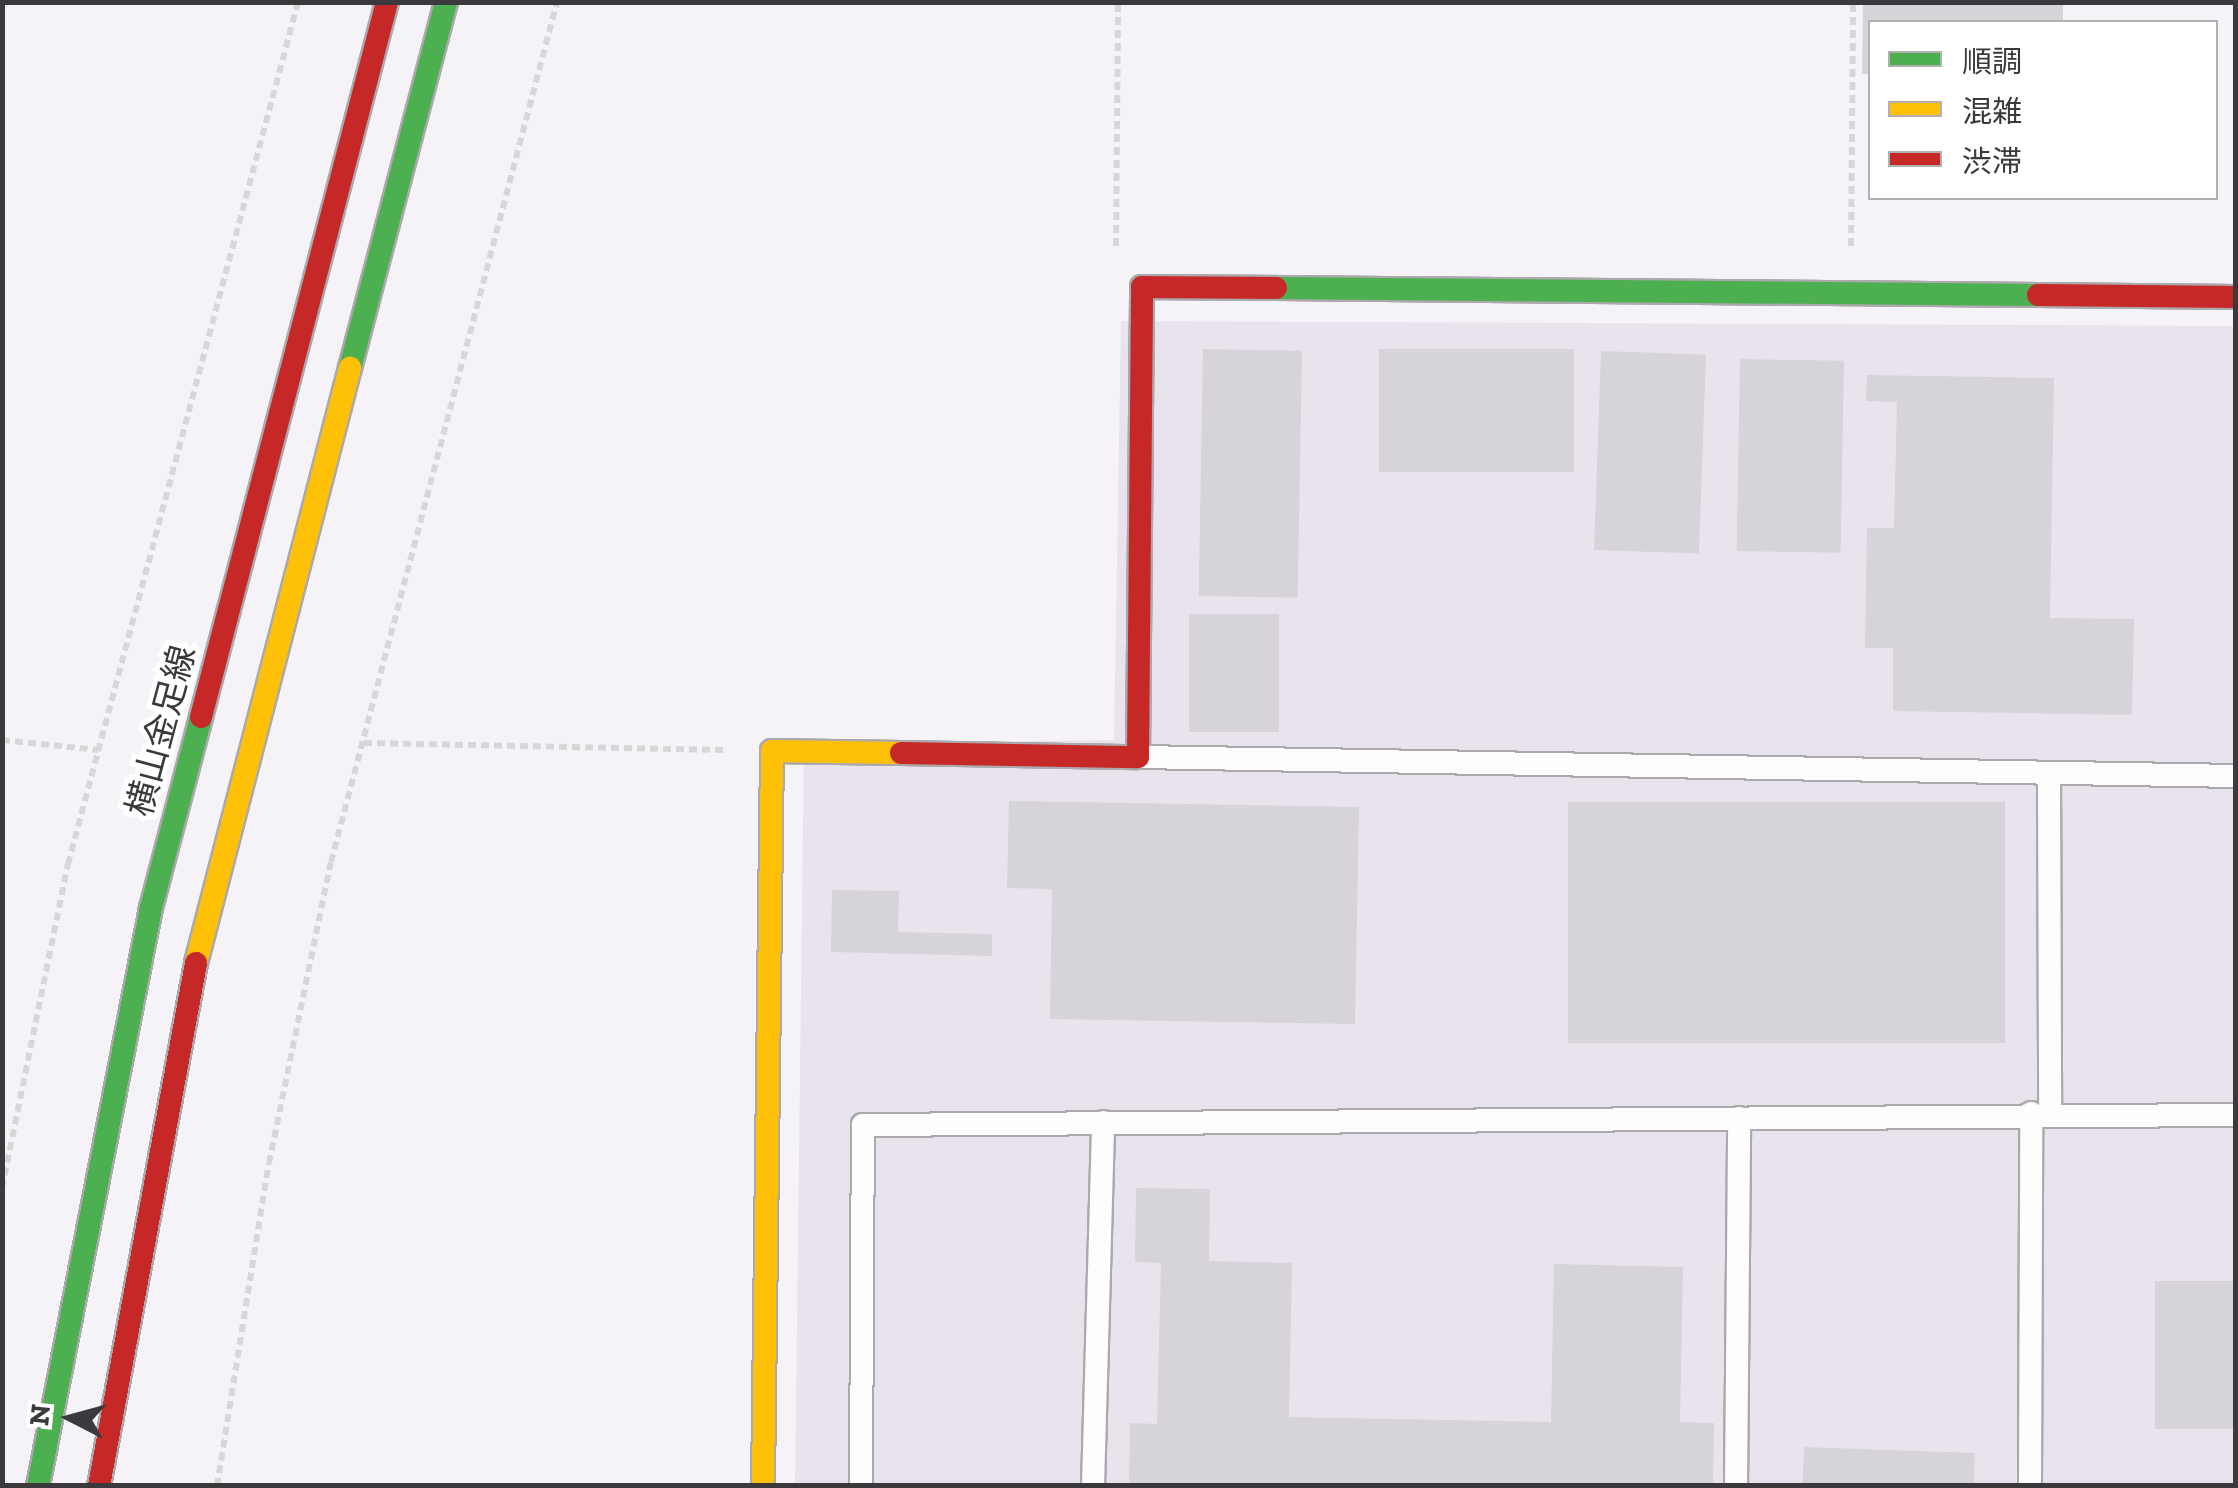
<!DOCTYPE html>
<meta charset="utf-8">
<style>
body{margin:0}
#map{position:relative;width:2238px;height:1488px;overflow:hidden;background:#f6f3f8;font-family:"Zilla Slab","Noto Sans JP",serif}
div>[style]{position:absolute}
.built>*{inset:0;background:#e8e3ec}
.building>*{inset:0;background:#d6d4d8;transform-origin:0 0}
.path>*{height:6px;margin-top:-3px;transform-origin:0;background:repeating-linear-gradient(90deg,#d7d7d8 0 8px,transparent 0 13px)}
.roads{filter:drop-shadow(2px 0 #aba9ac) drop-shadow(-2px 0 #aba9ac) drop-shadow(0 2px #aba9ac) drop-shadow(0 -2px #aba9ac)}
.lane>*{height:22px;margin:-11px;padding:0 11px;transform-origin:11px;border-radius:11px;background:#fefdfe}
.fast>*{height:22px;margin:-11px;padding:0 11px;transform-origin:11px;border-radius:11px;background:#4caf50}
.slow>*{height:22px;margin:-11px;padding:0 11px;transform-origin:11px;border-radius:11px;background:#ffc107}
.jam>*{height:22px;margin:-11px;padding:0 11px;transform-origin:11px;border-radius:11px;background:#c62828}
span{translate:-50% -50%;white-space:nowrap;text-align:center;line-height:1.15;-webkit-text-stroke:10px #fff;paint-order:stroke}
.street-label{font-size:35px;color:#3b393c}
.frame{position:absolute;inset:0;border:5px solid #3b393c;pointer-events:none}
.legend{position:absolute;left:1868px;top:20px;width:350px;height:180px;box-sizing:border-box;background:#fff;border:2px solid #b1b0b1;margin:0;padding:12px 18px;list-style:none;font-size:30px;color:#3b393c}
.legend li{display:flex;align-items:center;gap:20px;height:50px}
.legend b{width:50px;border:2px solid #b1b0b1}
.north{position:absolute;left:20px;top:1368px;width:100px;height:100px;-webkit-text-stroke:8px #fff;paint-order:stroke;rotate:276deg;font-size:28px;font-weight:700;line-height:40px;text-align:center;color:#3b393c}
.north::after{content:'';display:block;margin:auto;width:35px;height:45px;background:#3b393c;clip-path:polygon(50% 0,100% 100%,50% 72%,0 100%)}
</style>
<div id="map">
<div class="built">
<div style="clip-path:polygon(1121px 321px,2235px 326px,2235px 1485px,795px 1486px,804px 744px,1114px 740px)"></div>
</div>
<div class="building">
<div style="clip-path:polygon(1863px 2px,2063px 2px,2063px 22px,1870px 22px,1870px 74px,1862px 74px)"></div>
<div style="left:1203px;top:349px;width:99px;height:247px;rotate:1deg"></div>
<div style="left:1379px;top:349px;width:195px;height:123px"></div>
<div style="left:1601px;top:351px;width:105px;height:199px;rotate:2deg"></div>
<div style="left:1740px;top:359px;width:104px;height:192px;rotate:1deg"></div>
<div style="clip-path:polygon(1867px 375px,2054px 378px,2050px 618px,2134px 619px,2132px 715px,1893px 711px,1893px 648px,1865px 648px,1867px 528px,1894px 528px,1897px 402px,1866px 401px)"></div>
<div style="left:1189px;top:614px;width:90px;height:118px"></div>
<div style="clip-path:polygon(1009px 801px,1359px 807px,1355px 1024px,1050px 1019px,1052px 889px,1007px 888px)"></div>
<div style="left:1568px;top:802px;width:437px;height:241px"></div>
<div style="clip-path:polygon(832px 890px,899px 891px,898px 932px,992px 934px,992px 956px,831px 952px)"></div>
<div style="clip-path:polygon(1136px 1188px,1210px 1189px,1209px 1261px,1292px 1263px,1289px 1417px,1551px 1422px,1554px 1264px,1683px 1267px,1680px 1422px,1714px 1423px,1713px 1486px,1129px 1486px,1130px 1423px,1157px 1424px,1161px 1263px,1135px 1262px)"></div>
<div style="left:2155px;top:1281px;width:81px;height:148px"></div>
<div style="left:1804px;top:1447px;width:171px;height:39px;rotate:2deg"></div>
</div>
<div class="path">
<div style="left:1116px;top:246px;width:244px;rotate:-89.5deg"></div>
<div style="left:1851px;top:246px;width:244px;rotate:-89.5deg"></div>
<div style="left:2px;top:740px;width:97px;rotate:5.9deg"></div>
<div style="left:364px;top:743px;width:359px;rotate:1.1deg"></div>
<div style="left:2px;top:1188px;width:331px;rotate:-78.5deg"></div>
<div style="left:68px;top:864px;width:892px;rotate:-75.06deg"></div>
<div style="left:217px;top:1486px;width:327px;rotate:-80.9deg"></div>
<div style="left:269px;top:1163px;width:307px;rotate:-78.4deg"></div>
<div style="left:331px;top:862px;width:889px;rotate:-75.28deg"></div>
</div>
<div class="roads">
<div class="lane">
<div style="left:1138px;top:757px;width:1098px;rotate:0.99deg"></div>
<div style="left:2049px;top:774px;width:340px;rotate:89.8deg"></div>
<div style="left:861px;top:1486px;width:361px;rotate:-89.7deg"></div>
<div style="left:863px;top:1125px;width:1373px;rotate:-0.42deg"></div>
<div style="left:1093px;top:1486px;width:364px;rotate:-88.4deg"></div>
<div style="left:1736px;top:1486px;width:368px;rotate:-89.5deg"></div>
<div style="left:2030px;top:1486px;width:373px;rotate:-89.8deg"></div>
</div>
<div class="fast">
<div style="left:1276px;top:288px;width:762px;rotate:0.53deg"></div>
<div style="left:350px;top:368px;width:378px;rotate:-75.3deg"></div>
<div style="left:38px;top:1486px;width:589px;rotate:-78.94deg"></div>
<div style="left:151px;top:908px;width:197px;rotate:-75.3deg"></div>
</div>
<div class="slow">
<div style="left:196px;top:963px;width:615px;rotate:-75.49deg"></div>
<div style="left:763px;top:1486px;width:735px;rotate:-89.3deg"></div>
<div style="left:772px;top:751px;width:129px;rotate:0.9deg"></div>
</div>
<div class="jam">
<div style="left:2038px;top:295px;width:198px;rotate:0.6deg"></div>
<div style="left:201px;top:717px;width:739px;rotate:-75.42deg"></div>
<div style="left:901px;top:753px;width:237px;rotate:1deg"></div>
<div style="left:1138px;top:757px;width:470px;rotate:-89.5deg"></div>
<div style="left:1142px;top:287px;width:134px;rotate:0.4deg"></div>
<div style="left:99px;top:1486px;width:532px;rotate:-79.49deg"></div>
</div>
</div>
<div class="street-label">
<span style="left:161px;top:731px;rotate:-75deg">横山金足線</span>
</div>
<div class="frame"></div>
<ul class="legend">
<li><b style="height:12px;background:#4caf50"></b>順調</li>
<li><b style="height:12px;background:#ffc107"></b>混雑</li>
<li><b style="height:12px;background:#c62828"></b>渋滞</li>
</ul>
<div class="north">N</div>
</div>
